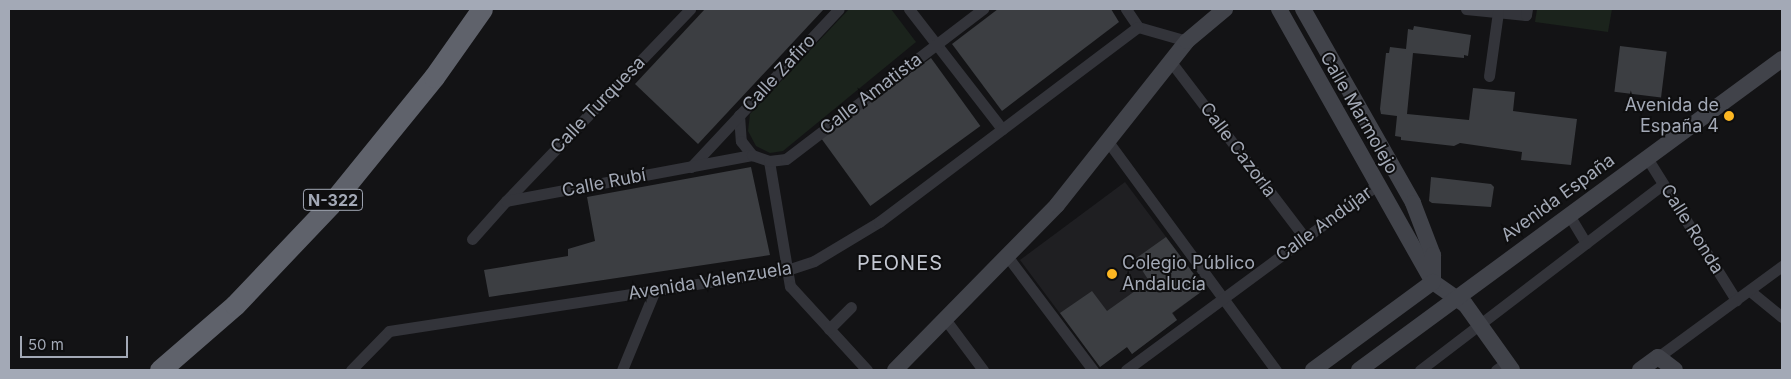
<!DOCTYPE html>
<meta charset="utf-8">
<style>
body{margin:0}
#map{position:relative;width:1791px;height:379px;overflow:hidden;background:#131315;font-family:Inter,sans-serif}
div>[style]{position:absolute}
.built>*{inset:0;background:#1f1f22}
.green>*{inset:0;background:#1b231c}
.building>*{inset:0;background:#3c3e42;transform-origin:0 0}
.street>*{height:11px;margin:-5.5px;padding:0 5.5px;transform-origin:5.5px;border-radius:5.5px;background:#33343a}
.secondary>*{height:16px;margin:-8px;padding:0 8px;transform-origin:8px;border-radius:8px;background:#41434a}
.highway>*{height:21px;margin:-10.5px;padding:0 10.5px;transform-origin:10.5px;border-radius:10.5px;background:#5f626b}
.dots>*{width:14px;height:14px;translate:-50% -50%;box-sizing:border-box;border:2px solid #0e0e0f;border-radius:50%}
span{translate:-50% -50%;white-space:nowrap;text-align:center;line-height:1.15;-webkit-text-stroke:4px #0e0e0f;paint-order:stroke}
.shield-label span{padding:1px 4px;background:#0e0e0f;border:1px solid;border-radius:4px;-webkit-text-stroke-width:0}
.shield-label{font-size:16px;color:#a3a9b6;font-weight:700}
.street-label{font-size:18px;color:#a3a9b6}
.poi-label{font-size:18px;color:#a3a9b6}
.right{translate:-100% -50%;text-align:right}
.left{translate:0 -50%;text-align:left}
.quarter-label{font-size:20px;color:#c4c8d2;letter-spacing:1px}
.frame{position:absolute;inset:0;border:10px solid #a3a9b6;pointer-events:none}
.scale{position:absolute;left:20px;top:336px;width:108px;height:22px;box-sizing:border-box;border:2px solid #a3a9b6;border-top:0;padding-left:6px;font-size:15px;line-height:18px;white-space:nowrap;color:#a3a9b6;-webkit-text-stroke:4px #0e0e0f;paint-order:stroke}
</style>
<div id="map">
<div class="built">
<div style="clip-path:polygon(1125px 182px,1205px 289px,1173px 313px,1177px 320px,1132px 354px,1127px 347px,1100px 367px,1020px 260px)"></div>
</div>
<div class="green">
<div style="clip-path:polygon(849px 9px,891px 9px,916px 42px,783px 151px,770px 153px,756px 146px,748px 131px,750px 114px)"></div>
<div style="clip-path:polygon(1537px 9px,1612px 9px,1608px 32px,1535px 22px)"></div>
</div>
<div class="building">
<div style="clip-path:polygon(705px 9px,824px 9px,698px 144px,635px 84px)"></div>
<div style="clip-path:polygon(998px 9px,1111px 9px,1119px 22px,1002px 111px,952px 44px)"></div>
<div style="clip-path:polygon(1414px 26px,1471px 35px,1468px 56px,1464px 55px,1464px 58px,1413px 53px,1407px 114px,1469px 120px,1473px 88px,1515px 92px,1513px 111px,1577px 119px,1571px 165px,1521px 160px,1522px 152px,1460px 143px,1454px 146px,1401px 140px,1401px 137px,1395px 136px,1397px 116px,1381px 114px,1380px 109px,1386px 53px,1389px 53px,1390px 47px,1406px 49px,1408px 29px,1413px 30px)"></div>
<div style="left:1620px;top:46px;width:47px;height:46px;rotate:7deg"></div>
<div style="left:931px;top:58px;width:84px;height:136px;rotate:54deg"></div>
<div style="clip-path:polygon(751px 167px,770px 255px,489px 297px,484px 270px,568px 256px,568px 249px,595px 241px,587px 197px)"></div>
<div style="clip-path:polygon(1431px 177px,1491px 184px,1494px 187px,1491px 207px,1432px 203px,1429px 201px)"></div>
<div style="clip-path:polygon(1166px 237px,1205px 289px,1172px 313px,1177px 320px,1132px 354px,1127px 347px,1100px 367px,1060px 313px,1092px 291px,1107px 311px,1149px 281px,1135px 259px)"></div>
</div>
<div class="street">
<div style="left:909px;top:9px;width:152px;rotate:52.2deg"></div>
<div style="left:1126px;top:9px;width:22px;rotate:56deg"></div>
<div style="left:1138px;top:27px;width:51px;rotate:15.9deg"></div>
<div style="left:1466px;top:9px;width:60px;rotate:5.7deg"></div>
<div style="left:1526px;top:15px;width:6px;rotate:-81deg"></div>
<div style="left:1171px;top:62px;width:221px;rotate:52.7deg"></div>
<div style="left:1489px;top:76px;width:65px;rotate:-82deg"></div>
<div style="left:739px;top:115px;width:26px;rotate:86deg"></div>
<div style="left:741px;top:141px;width:18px;rotate:52deg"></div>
<div style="left:1109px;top:143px;width:282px;rotate:53.7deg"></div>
<div style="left:1647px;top:158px;width:168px;rotate:57.9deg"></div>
<div style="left:769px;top:161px;width:127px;rotate:80.5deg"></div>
<div style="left:790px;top:286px;width:114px;rotate:47.5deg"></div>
<div style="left:691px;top:167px;width:216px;rotate:-46.9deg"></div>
<div style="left:506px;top:201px;width:266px;rotate:-46.2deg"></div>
<div style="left:1569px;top:215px;width:33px;rotate:59deg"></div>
<div style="left:472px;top:239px;width:51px;rotate:-48.2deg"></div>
<div style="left:506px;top:201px;width:250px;rotate:-10.6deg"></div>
<div style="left:752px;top:155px;width:18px;rotate:19deg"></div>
<div style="left:769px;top:161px;width:17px;rotate:-7deg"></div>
<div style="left:786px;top:159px;width:248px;rotate:-37.3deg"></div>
<div style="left:1007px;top:256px;width:143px;rotate:53deg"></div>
<div style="left:1750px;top:291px;width:41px;rotate:39.1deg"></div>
<div style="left:945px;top:319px;width:64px;rotate:53.3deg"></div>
<div style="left:829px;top:329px;width:31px;rotate:-45deg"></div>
<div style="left:1658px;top:357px;width:154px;rotate:-36.3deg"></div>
<div style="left:351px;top:370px;width:54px;rotate:-45.7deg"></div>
<div style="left:389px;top:331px;width:403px;rotate:-8.7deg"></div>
<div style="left:787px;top:270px;width:28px;rotate:-18deg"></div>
<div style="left:814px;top:261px;width:76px;rotate:-31deg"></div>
<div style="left:879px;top:222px;width:324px;rotate:-37deg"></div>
<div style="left:622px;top:370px;width:87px;rotate:-67.6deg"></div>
<div style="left:1126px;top:370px;width:312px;rotate:-36.4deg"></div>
<div style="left:1420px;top:370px;width:306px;rotate:-37.4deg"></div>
<div style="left:1496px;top:370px;width:12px;rotate:-35deg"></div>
</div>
<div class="secondary">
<div style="left:1279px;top:9px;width:313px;rotate:60.6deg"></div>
<div style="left:1433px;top:282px;width:39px;rotate:35deg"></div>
<div style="left:1465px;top:304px;width:81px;rotate:54.5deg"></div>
<div style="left:1303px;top:9px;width:223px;rotate:60.4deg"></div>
<div style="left:1413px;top:203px;width:56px;rotate:69deg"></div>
<div style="left:1433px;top:255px;width:27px;rotate:90deg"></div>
<div style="left:895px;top:370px;width:231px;rotate:-45.5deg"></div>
<div style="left:1057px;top:205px;width:209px;rotate:-51.6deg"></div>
<div style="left:1187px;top:41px;width:50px;rotate:-40.1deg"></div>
<div style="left:1313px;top:370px;width:149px;rotate:-36.3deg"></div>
<div style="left:1359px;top:370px;width:525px;rotate:-36.32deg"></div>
<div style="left:1640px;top:370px;width:22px;rotate:-36deg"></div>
<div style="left:1658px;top:357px;width:21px;rotate:37deg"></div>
</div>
<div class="highway">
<div style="left:160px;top:370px;width:99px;rotate:-40.9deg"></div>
<div style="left:235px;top:305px;width:138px;rotate:-46.5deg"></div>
<div style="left:330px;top:205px;width:165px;rotate:-50.9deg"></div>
<div style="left:434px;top:77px;width:83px;rotate:-54.8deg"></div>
</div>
<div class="dots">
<div style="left:1729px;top:116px;background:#fdb722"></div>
<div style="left:1112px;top:274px;background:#fdb722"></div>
</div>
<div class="shield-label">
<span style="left:333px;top:200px">N-322</span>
</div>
<div class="street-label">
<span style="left:779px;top:73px;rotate:-47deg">Calle Zafiro</span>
<span style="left:871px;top:94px;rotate:-37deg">Calle Amatista</span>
<span style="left:598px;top:105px;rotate:-46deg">Calle Turquesa</span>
<span style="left:1359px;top:113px;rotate:60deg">Calle Marmolejo</span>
<span style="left:1238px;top:150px;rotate:53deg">Calle Cazorla</span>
<span style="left:604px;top:183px;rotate:-11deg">Calle Rubí</span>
<span style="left:1558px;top:198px;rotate:-36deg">Avenida España</span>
<span style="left:1324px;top:224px;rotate:-36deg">Calle Andújar</span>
<span style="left:1692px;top:229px;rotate:58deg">Calle Ronda</span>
<span style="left:710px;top:281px;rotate:-9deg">Avenida Valenzuela</span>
</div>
<div class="poi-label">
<span class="right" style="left:1719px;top:116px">Avenida de<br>España 4</span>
<span class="left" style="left:1122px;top:274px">Colegio Público<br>Andalucía</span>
</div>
<div class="quarter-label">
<span style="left:900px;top:263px">PEONES</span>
</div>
<div class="frame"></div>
<div class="scale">50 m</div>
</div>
